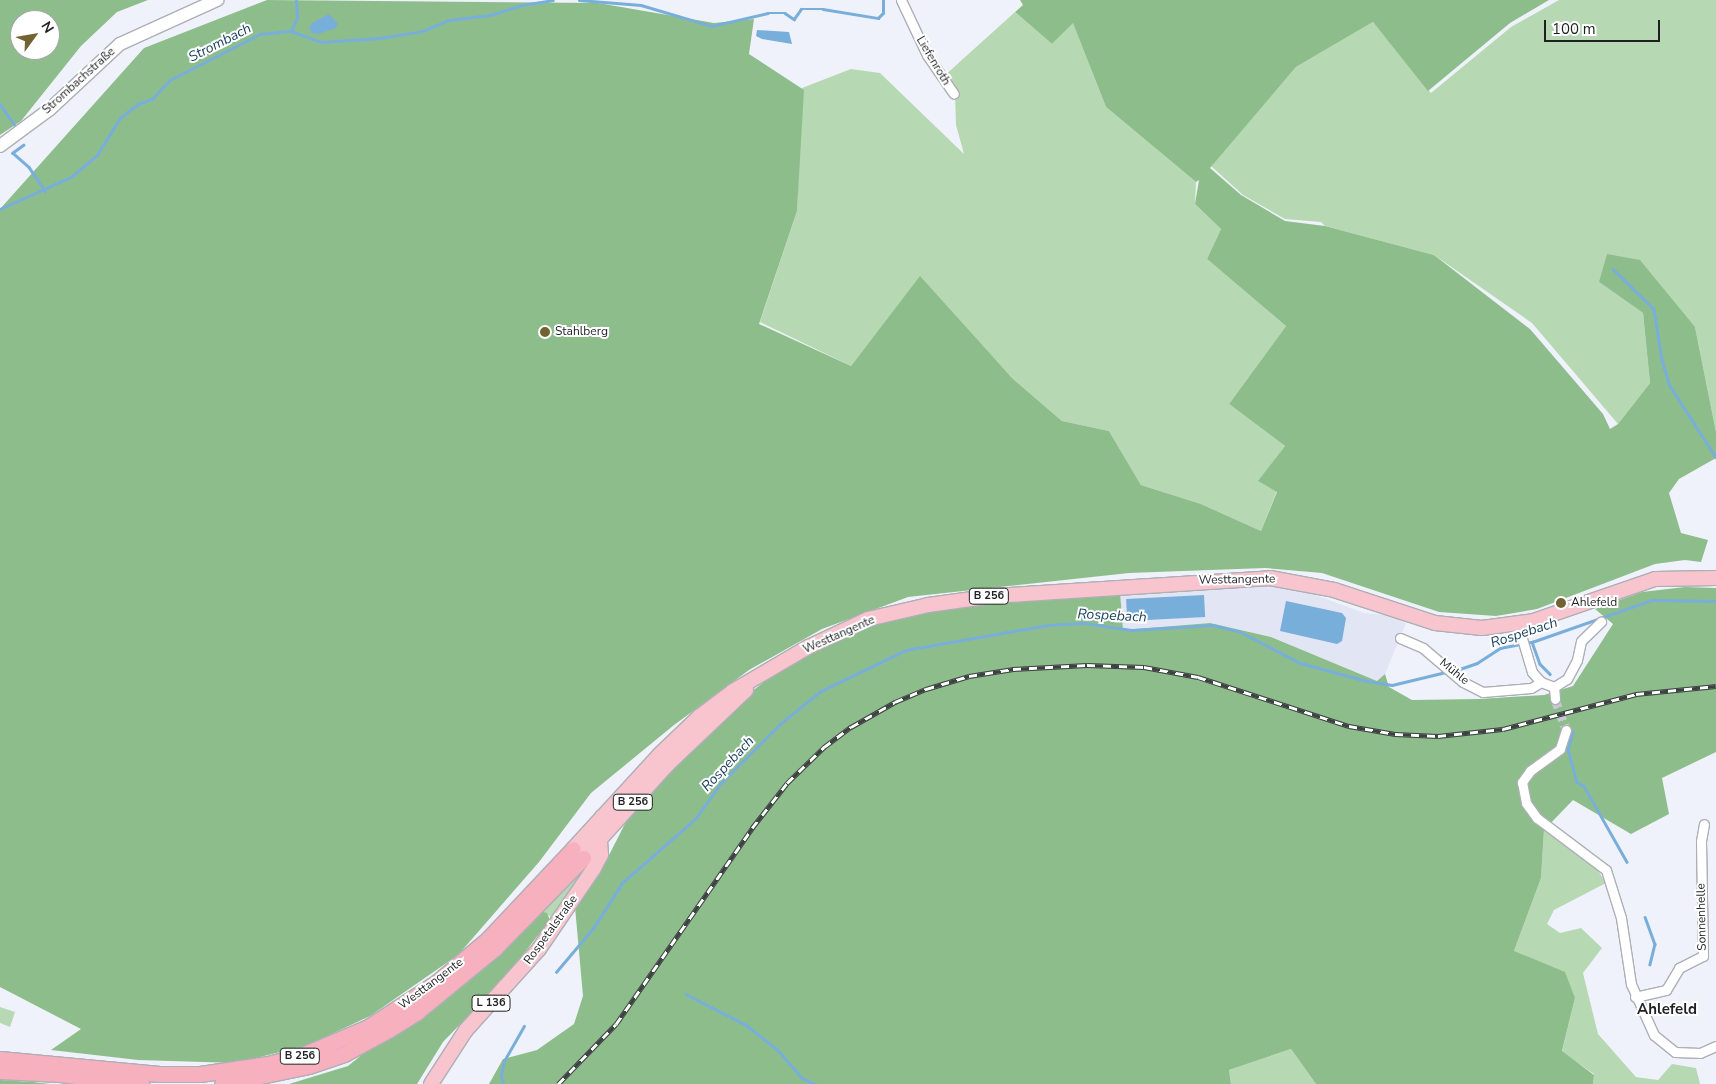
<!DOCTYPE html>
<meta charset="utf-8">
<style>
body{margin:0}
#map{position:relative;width:1716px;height:1084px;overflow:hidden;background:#f0f2fb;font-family:"Nunito Sans",sans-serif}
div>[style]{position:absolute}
.built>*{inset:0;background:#e1e5f4}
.green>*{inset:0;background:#b6d9b4}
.forest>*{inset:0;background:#8ebd8c}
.water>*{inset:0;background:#78aeda;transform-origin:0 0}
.stream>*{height:2.5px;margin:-1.25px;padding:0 1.25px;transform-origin:1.25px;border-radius:1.25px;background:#78aeda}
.minor-tunnel>*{height:9px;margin-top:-4.5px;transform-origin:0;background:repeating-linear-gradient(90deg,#c6c8d0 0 9px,transparent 0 13.5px)}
.roads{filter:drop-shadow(1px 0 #adafb6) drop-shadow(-1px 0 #adafb6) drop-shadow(0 1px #adafb6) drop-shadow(0 -1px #adafb6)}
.minor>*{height:9px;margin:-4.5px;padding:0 4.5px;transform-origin:4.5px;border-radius:4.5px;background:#fff}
.secondary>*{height:12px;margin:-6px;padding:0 6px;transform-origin:6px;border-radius:6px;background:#fff}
.primary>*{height:14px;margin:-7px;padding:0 7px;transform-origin:7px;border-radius:7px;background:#f8c4ce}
.trunk>*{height:15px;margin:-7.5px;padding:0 7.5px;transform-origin:7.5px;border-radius:7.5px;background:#f6b0be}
.rail>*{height:4.5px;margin-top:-2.25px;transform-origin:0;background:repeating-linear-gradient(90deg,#fff 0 8px,#3f4044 0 16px);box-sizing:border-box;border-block:1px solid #3f4044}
.dots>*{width:14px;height:14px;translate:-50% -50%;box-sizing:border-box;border:2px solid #fff;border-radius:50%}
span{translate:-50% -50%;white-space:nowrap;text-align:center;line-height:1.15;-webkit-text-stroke:4px #fff;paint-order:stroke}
.shield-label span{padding:1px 4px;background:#fff;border:1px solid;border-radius:4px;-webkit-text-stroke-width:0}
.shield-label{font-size:11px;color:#1f2023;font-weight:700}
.street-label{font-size:12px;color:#1f2023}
.poi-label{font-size:12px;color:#1f2023}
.left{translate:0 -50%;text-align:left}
.water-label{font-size:14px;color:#153e5c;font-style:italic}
.quarter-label{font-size:15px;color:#1f2023;font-weight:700}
.north{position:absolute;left:10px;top:10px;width:50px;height:50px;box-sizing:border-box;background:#fff;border:1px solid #a5a6a7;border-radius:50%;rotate:58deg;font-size:14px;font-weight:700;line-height:20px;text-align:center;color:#1f2023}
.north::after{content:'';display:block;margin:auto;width:18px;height:22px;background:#736331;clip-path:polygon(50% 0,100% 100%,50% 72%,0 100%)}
.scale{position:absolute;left:1544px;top:20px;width:116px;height:22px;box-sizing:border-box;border:2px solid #1f2023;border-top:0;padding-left:6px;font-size:15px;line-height:18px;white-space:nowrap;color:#1f2023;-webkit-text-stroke:4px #fff;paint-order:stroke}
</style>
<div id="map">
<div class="built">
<div style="clip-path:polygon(1235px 584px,1294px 587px,1364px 613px,1386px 615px,1406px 623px,1385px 674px,1378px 681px,1271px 637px,1210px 623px,1123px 630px,1120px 592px)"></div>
</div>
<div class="green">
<div style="clip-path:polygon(1559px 0,1716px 0,1716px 432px,1695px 327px,1599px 282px,1643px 313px,1650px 383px,1618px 424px,1532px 323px,1434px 255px,1325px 226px,1321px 222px,1285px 219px,1243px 195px,1211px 166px,1296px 67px,1373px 22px,1431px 93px,1511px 27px)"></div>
<div style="clip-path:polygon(1015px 12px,1052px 44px,1073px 22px,1106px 107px,1196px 182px,1195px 204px,1221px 229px,1207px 259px,1286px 326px,1229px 404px,1285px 446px,1259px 481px,1277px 491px,1261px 531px,1201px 504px,1141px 485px,1109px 431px,1062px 421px,1013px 379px,920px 277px,851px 366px,760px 322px,797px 211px,802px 88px,851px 69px,880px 73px,964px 154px,956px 125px,955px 94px,943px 77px)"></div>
<div style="clip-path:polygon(1544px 830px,1591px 860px,1606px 883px,1554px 910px,1547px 924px,1560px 933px,1581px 928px,1602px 948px,1583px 973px,1598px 1034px,1636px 1077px,1658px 1080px,1672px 1064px,1696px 1068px,1700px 1084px,1593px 1084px,1594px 1074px,1562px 1052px,1575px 998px,1514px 951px,1541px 878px)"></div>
<div style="clip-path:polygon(586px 862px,587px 866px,550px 920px,550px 916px,540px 911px)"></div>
<div style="clip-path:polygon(0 1007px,15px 1012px,10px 1027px,0 1023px)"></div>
<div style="clip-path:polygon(1291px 1049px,1316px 1084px,1231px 1084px,1229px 1070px)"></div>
</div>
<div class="forest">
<div style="clip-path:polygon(evenodd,0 0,148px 0,117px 12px,81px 46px,21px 121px,0 135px,0 0,20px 20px,50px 20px,50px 50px,20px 50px,20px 20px)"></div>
<div style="clip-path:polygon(267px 0,598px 3px,714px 23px,754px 19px,749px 54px,804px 90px,797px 211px,759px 324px,851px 366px,920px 276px,1013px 379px,1062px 421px,1109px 431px,1141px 485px,1201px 504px,1261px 531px,1277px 492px,1258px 481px,1285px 446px,1229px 404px,1286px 326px,1207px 259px,1221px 229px,1195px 204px,1199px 180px,1196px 182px,1106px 107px,1073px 23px,1052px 44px,1015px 12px,1023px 5px,1020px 0,1549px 0,1510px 23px,1428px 91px,1373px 22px,1296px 67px,1210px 168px,1241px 195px,1285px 221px,1325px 226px,1434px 255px,1530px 329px,1603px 414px,1610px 429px,1618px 424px,1650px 383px,1643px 313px,1599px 282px,1607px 254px,1640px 260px,1695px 327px,1716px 432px,1716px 458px,1679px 479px,1669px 493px,1681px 533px,1708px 540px,1701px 562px,1685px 560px,1655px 564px,1537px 609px,1496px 616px,1439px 612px,1322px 573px,1265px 568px,1129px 573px,908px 597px,822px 629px,749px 670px,674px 725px,591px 793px,539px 862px,458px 955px,370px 1016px,308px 1045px,236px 1063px,138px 1060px,51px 1050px,81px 1029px,0 987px,0 209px,144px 48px)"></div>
<div style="clip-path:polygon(1685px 587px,1716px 588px,1716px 752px,1662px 778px,1669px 814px,1631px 834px,1573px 800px,1544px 830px,1541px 878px,1514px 951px,1565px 972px,1575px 998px,1562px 1051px,1594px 1075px,1593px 1084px,1316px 1084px,1291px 1049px,1229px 1070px,1231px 1084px,489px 1084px,503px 1059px,537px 1050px,574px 1024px,583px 996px,575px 907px,605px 863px,633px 808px,742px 699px,777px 672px,866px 626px,944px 607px,1120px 592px,1123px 630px,1210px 623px,1271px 637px,1377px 681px,1385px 674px,1389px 687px,1412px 700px,1479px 699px,1544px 695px,1573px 686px,1613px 624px,1595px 609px,1642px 592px)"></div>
<div style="clip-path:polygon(540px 911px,547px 913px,550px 920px,504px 979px,443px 1042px,417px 1084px,289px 1084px,348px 1066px)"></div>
<div style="clip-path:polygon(0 1080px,33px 1082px,50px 1084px,0 1084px)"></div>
</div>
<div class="water">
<div style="clip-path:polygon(329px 14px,338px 24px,336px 28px,318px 34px,312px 33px,309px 28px,312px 23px)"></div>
<div style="clip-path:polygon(757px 30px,789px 32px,792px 44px,762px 39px,756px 36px)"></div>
<div style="left:1204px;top:595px;width:22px;height:78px;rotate:87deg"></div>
<div style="clip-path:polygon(1286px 601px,1342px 613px,1346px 618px,1342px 641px,1337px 644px,1280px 631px)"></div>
</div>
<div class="stream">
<div style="left:579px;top:0;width:62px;rotate:4.6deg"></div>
<div style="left:641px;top:5px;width:74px;rotate:16.5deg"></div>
<div style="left:712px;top:26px;width:57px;rotate:-13.1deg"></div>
<div style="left:768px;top:13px;width:17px"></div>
<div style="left:785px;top:13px;width:11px;rotate:34deg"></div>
<div style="left:794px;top:19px;width:12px;rotate:-55deg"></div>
<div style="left:801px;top:9px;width:22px"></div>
<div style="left:823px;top:9px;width:56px;rotate:9.3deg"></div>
<div style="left:878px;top:18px;width:7px;rotate:-45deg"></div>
<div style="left:883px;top:13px;width:13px;rotate:-90deg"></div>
<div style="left:291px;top:31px;width:14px;rotate:-65deg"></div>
<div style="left:297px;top:18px;width:18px;rotate:-93deg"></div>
<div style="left:0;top:104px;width:28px;rotate:55deg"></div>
<div style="left:24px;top:145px;width:14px;rotate:144deg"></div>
<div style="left:13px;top:153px;width:21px;rotate:41deg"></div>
<div style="left:29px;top:167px;width:29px;rotate:56deg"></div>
<div style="left:0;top:209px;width:78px;rotate:-24.3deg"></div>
<div style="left:71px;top:177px;width:34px;rotate:-40deg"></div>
<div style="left:97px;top:155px;width:44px;rotate:-58.1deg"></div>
<div style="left:120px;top:118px;width:23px;rotate:-38deg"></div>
<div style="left:138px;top:104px;width:15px;rotate:-20deg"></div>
<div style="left:152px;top:99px;width:26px;rotate:-47deg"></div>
<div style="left:170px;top:80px;width:101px;rotate:-27.1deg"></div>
<div style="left:260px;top:34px;width:31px;rotate:-6deg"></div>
<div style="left:291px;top:31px;width:33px;rotate:20deg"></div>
<div style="left:322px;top:42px;width:58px;rotate:-3.9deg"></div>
<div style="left:380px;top:38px;width:44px;rotate:-9.2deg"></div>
<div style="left:423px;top:31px;width:28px;rotate:-23deg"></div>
<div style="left:449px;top:20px;width:41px;rotate:-7deg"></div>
<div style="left:490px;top:15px;width:34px;rotate:-17deg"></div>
<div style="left:522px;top:5px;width:31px;rotate:-9deg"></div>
<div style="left:1613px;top:269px;width:57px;rotate:44.3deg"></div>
<div style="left:1654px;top:309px;width:52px;rotate:81.1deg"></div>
<div style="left:1662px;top:360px;width:27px;rotate:73deg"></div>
<div style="left:1670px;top:386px;width:85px;rotate:57.1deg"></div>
<div style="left:1532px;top:642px;width:23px;rotate:70deg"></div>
<div style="left:1540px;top:664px;width:14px;rotate:45deg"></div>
<div style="left:1454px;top:671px;width:24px;rotate:-19deg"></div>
<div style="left:1477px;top:663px;width:27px;rotate:-33deg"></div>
<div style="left:1500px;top:648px;width:33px;rotate:-11deg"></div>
<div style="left:1532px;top:642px;width:127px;rotate:-19.3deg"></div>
<div style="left:1652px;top:600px;width:64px;rotate:0.9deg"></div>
<div style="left:1573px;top:732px;width:18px;rotate:106deg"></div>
<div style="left:1568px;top:749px;width:34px;rotate:75deg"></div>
<div style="left:1577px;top:782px;width:8px;rotate:30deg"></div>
<div style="left:1584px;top:786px;width:87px;rotate:60.5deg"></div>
<div style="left:1645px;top:917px;width:29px;rotate:70deg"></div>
<div style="left:1655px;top:944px;width:21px;rotate:104deg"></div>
<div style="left:556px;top:972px;width:59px;rotate:-49.8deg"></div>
<div style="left:594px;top:927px;width:52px;rotate:-57.5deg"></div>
<div style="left:622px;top:883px;width:97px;rotate:-41.2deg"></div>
<div style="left:695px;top:819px;width:44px;rotate:-54.2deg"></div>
<div style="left:721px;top:783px;width:83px;rotate:-45deg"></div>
<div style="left:780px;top:724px;width:53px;rotate:-38.8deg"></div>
<div style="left:821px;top:691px;width:94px;rotate:-25.8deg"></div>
<div style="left:906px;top:650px;width:144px;rotate:-10deg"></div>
<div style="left:1048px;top:625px;width:36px;rotate:-3deg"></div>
<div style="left:1084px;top:623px;width:49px;rotate:8.3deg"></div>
<div style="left:1132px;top:630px;width:81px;rotate:-3.5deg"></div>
<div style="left:1213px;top:625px;width:29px;rotate:14deg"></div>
<div style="left:1241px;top:632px;width:67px;rotate:27.7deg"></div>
<div style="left:1300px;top:663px;width:69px;rotate:15deg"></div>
<div style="left:1367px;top:681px;width:25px;rotate:9deg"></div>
<div style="left:1392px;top:685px;width:56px;rotate:-13.5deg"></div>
<div style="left:686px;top:994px;width:68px;rotate:27.3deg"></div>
<div style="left:746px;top:1025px;width:39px;rotate:38deg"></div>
<div style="left:777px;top:1049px;width:38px;rotate:49deg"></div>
<div style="left:802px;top:1078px;width:14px;rotate:25deg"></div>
<div style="left:503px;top:1084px;width:9px;rotate:-103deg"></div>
<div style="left:501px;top:1075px;width:14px;rotate:-78deg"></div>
<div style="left:504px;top:1061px;width:40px;rotate:-60.3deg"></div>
</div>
<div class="minor-tunnel">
<div style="left:1555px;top:699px;width:33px;rotate:70deg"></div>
</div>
<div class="roads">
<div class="minor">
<div style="left:901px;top:0;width:61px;rotate:64.7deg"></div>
<div style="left:927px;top:55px;width:47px;rotate:55.3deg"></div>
<div style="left:1518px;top:625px;width:49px;rotate:73.4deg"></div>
<div style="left:1532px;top:672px;width:13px;rotate:48deg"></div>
<div style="left:1541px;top:682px;width:14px;rotate:21deg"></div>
<div style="left:1554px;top:687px;width:15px;rotate:-32deg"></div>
<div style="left:1567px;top:679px;width:21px;rotate:-62deg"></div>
<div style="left:1577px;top:660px;width:19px;rotate:-78deg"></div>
<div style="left:1581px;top:641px;width:28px;rotate:-44deg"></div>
<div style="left:1400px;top:638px;width:25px;rotate:23deg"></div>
<div style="left:1423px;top:648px;width:52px;rotate:40.4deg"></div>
<div style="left:1463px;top:682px;width:22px;rotate:27deg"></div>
<div style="left:1483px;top:692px;width:48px;rotate:-4.8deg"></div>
<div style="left:1531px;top:688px;width:12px;rotate:-31deg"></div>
<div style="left:1554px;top:687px;width:12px;rotate:85deg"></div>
<div style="left:1566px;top:730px;width:20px;rotate:108deg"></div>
<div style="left:1560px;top:749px;width:37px;rotate:144deg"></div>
<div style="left:1530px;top:771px;width:14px;rotate:126deg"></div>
<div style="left:1522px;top:782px;width:21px;rotate:79deg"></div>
<div style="left:1526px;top:803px;width:19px;rotate:54deg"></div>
<div style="left:1537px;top:818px;width:86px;rotate:37deg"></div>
<div style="left:1606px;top:870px;width:50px;rotate:72.6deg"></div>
<div style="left:1621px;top:918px;width:67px;rotate:81.4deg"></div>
<div style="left:1631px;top:984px;width:56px;rotate:65.7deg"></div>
<div style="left:1654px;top:1035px;width:27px;rotate:39deg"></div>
<div style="left:1675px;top:1052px;width:25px;rotate:2deg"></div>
<div style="left:1700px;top:1053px;width:17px;rotate:-24deg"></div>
<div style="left:1635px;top:997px;width:32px;rotate:-13deg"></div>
<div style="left:1666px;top:990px;width:26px;rotate:-59deg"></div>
<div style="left:1679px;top:968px;width:27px;rotate:-27deg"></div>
<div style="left:1703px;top:956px;width:115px;rotate:-91deg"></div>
<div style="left:1701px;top:841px;width:17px;rotate:-80deg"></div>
</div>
<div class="secondary">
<div style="left:0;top:146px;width:62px;rotate:-36.5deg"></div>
<div style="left:50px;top:109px;width:96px;rotate:-42.9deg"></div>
<div style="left:120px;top:44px;width:107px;rotate:-24.4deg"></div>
</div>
<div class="primary">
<div style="left:573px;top:849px;width:127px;rotate:-47.5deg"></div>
<div style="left:659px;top:755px;width:57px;rotate:-43.6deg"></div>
<div style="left:700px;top:716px;width:41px;rotate:-37.1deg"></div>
<div style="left:733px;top:691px;width:87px;rotate:-30.4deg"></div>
<div style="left:808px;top:647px;width:66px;rotate:-25deg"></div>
<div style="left:868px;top:619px;width:62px;rotate:-13.1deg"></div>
<div style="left:928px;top:605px;width:67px;rotate:-7.8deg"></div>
<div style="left:994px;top:596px;width:277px;rotate:-3.7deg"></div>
<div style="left:1270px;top:578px;width:65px;rotate:10.6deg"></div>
<div style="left:1334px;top:590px;width:106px;rotate:18.1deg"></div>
<div style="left:1435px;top:623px;width:47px;rotate:6.1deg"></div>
<div style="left:1482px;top:628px;width:51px;rotate:-7.8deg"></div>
<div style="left:1533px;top:621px;width:129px;rotate:-19deg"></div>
<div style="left:1655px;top:579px;width:61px;rotate:-0.9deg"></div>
<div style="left:583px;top:858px;width:125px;rotate:-47.9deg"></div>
<div style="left:667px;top:765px;width:109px;rotate:-43.5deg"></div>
<div style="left:431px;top:1084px;width:64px;rotate:-57.1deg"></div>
<div style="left:466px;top:1030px;width:109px;rotate:-48deg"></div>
<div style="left:539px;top:949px;width:98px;rotate:-55.8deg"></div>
<div style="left:594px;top:868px;width:15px;rotate:-62deg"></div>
<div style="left:601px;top:855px;width:30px;rotate:-94deg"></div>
<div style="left:599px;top:825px;width:9px;rotate:-69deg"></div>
</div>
<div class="trunk">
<div style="left:0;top:1059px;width:160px;rotate:5.4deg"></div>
<div style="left:159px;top:1074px;width:41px"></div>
<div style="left:200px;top:1074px;width:69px;rotate:-8.4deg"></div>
<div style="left:268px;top:1064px;width:38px;rotate:-15deg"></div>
<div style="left:305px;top:1054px;width:69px;rotate:-23.2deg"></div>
<div style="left:368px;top:1027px;width:82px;rotate:-33.1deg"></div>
<div style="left:437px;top:982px;width:68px;rotate:-40.2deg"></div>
<div style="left:489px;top:938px;width:122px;rotate:-46.7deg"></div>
<div style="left:0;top:1071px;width:60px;rotate:2.9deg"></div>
<div style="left:60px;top:1074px;width:82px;rotate:7deg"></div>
<div style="left:222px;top:1084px;width:89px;rotate:-11.7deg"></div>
<div style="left:309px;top:1066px;width:39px;rotate:-19deg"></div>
<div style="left:346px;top:1053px;width:50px;rotate:-28.6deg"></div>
<div style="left:390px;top:1029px;width:32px;rotate:-32deg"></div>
<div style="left:417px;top:1012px;width:101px;rotate:-39.4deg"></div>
<div style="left:495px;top:948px;width:126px;rotate:-45.6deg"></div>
</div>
</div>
<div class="rail">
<div style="left:558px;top:1084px;width:83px;rotate:-46deg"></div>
<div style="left:616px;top:1024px;width:239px;rotate:-55.2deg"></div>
<div style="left:752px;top:828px;width:57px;rotate:-52.1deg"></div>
<div style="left:787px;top:783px;width:52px;rotate:-44.2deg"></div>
<div style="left:824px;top:747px;width:34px;rotate:-37deg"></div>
<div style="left:851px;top:727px;width:51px;rotate:-29.6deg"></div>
<div style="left:895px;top:702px;width:34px;rotate:-23deg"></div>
<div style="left:926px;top:689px;width:45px;rotate:-16.8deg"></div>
<div style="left:969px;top:676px;width:45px;rotate:-9deg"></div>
<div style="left:1013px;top:669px;width:74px;rotate:-3.1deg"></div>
<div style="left:1087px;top:665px;width:57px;rotate:2deg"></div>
<div style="left:1144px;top:667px;width:55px;rotate:10.5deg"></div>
<div style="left:1198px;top:677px;width:159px;rotate:18deg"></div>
<div style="left:1349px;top:726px;width:47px;rotate:9.9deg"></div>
<div style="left:1395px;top:734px;width:43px;rotate:2.7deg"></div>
<div style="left:1438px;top:736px;width:65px;rotate:-6.1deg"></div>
<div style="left:1503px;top:729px;width:138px;rotate:-14.7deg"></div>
<div style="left:1636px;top:694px;width:80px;rotate:-5.7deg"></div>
</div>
<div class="dots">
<div style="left:545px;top:332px;background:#736331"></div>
<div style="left:1561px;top:603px;background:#736331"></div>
</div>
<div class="shield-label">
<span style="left:989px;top:596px">B 256</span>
<span style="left:633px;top:802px">B 256</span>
<span style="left:491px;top:1003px">L 136</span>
<span style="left:300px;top:1056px">B 256</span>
</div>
<div class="street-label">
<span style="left:933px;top:61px;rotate:59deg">Liefenroth</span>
<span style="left:79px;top:81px;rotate:-42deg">Strombachstraße</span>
<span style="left:1237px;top:580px;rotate:-1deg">Westtangente</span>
<span style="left:839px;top:635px;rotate:-24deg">Westtangente</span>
<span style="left:1454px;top:672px;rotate:39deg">Mühle</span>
<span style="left:1702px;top:917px;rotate:-91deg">Sonnenhelle</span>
<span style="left:551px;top:930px;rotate:-54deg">Rospetalstraße</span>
<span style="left:431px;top:984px;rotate:-37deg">Westtangente</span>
</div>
<div class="poi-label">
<span class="left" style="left:555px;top:332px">Stahlberg</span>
<span class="left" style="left:1571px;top:603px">Ahlefeld</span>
</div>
<div class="water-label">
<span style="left:220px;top:43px;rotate:-27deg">Strombach</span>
<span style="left:1112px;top:616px;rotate:3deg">Rospebach</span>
<span style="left:1524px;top:633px;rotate:-18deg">Rospebach</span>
<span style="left:728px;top:764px;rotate:-47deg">Rospebach</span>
</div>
<div class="quarter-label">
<span style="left:1667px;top:1010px">Ahlefeld</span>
</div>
<div class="north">N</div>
<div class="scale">100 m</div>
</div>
